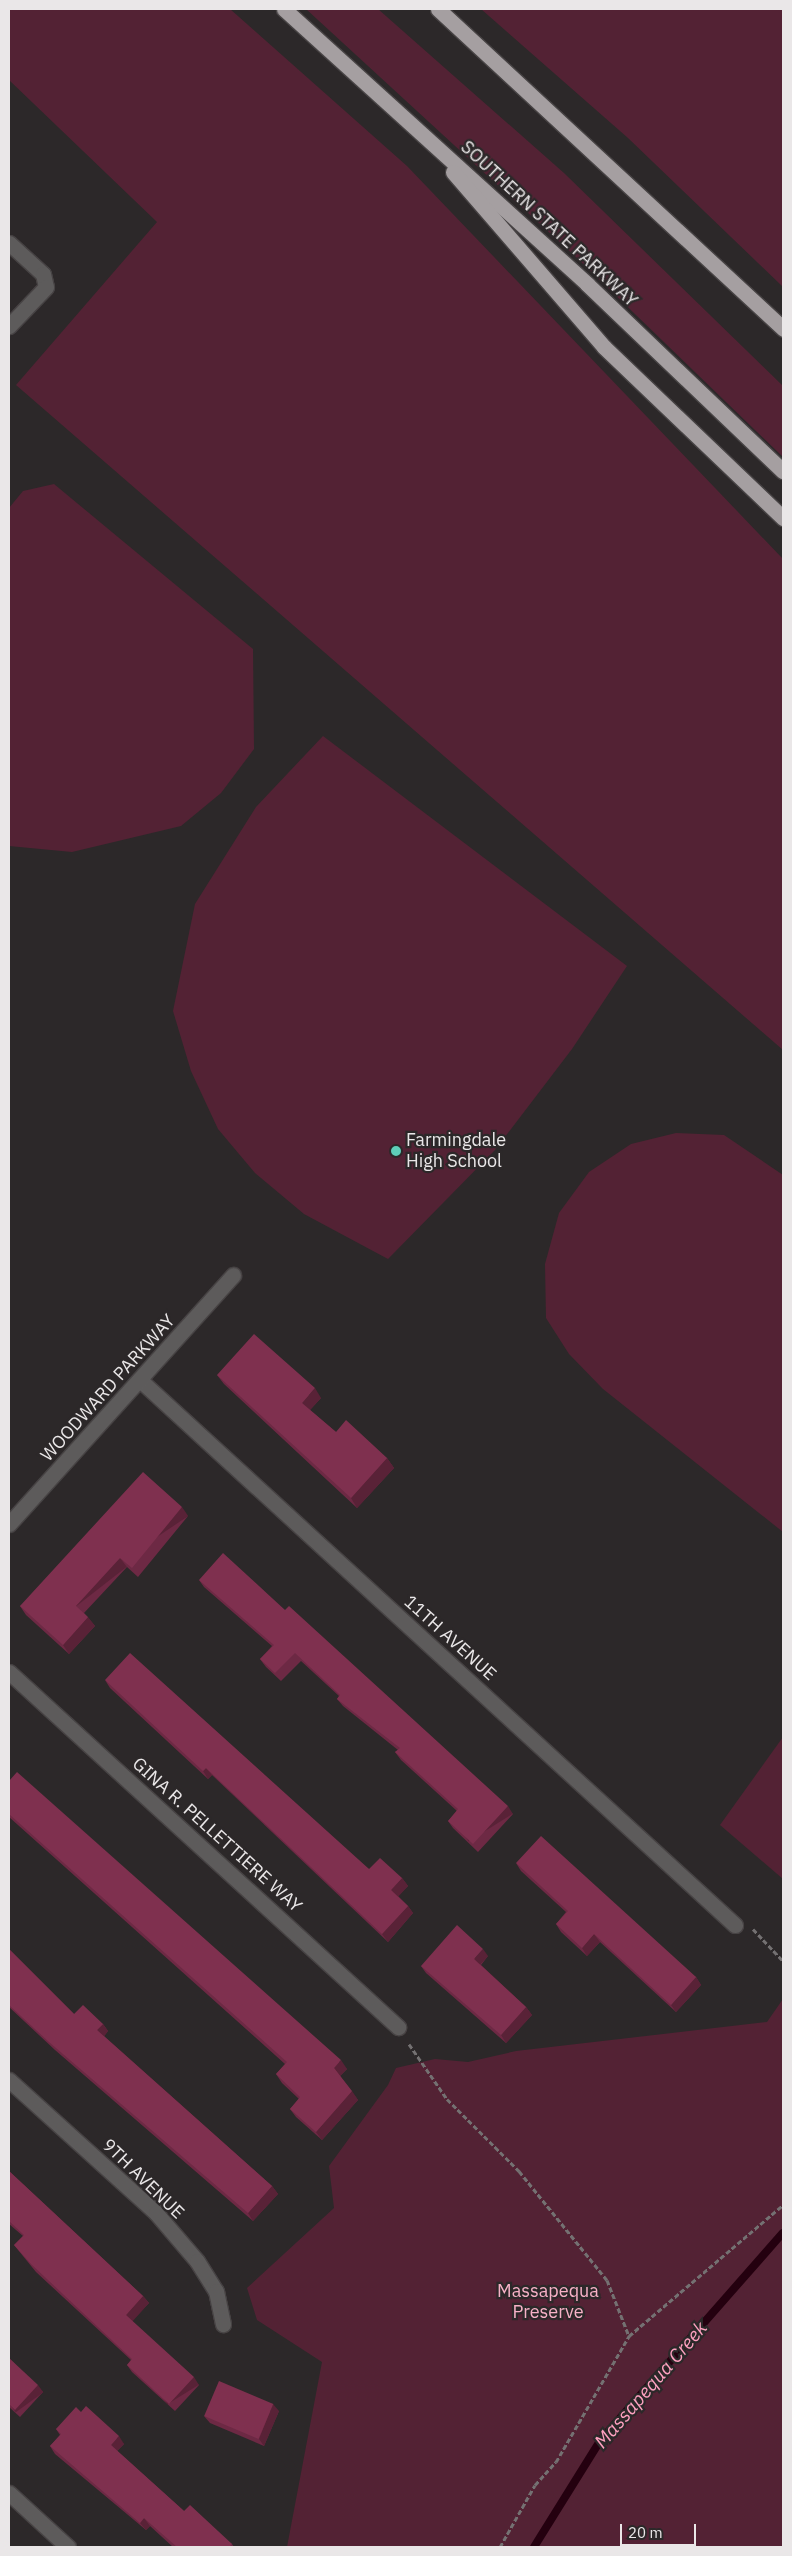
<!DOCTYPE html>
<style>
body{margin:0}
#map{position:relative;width:792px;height:2556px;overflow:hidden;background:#2c2829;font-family:"IBM Plex Sans",sans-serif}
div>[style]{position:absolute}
.green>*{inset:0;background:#532234}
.stream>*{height:8px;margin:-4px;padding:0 4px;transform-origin:4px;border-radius:4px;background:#24000f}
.path>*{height:3px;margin-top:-1.5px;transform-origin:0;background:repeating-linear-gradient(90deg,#747172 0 5px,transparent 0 7.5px)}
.roads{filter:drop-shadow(1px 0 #474344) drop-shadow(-1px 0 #474344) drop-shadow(0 1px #474344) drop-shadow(0 -1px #474344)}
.lane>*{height:15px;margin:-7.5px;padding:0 7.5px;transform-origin:7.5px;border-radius:7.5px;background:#5d5b5b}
.street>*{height:15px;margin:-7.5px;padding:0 7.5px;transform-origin:7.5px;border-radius:7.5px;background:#5d5b5b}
.highway>*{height:15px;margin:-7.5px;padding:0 7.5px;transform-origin:7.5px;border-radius:7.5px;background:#a59fa1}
.wall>*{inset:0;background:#6d2944}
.shaded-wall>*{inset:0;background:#592237;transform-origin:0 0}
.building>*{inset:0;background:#7f304f;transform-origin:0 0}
.dots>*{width:14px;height:14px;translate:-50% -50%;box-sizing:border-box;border:2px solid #2c2829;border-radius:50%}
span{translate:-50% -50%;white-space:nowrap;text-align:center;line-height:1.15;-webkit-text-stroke:4.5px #2c2829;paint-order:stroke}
.street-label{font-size:18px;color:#eae7e8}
.poi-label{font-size:18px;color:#eae7e8}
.left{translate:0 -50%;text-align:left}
.park-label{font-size:18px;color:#f7b1c7}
.water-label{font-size:19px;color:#fea1c0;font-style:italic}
.frame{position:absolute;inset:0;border:10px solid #eae7e8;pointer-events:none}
.scale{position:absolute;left:620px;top:2524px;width:76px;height:22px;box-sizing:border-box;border:2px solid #eae7e8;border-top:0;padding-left:6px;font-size:15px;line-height:18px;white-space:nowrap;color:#eae7e8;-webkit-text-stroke:4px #2c2829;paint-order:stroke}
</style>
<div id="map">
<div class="green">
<div style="clip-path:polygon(9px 9px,230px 9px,407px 166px,783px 559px,783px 1050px,16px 385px,157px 222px,9px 80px)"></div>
<div style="clip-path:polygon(306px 9px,378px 9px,564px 173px,783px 386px,783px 457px,577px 258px)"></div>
<div style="clip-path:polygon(481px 9px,783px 9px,783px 287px,628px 138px)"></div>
<div style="clip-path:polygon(54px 484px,253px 649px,254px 749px,221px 793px,181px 826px,72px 852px,9px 846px,9px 508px,23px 491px)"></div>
<div style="clip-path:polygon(323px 736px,627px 966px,572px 1049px,495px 1150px,388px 1259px,304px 1214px,255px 1173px,218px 1129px,191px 1071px,173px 1011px,195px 904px,256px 807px)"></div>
<div style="clip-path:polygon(676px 1133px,724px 1135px,783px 1175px,783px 1532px,603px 1389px,569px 1354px,546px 1318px,545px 1264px,559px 1213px,589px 1172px,631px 1144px)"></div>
<div style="clip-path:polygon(783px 1737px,783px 1879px,720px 1825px)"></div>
<div style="clip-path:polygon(783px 1999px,783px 2547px,287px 2547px,322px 2362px,257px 2320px,247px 2288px,334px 2208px,329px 2166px,388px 2085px,396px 2068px,435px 2059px,468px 2062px,516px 2051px,767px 2022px)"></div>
</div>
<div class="stream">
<div style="left:534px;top:2547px;width:125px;rotate:-58.1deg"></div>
<div style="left:600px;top:2441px;width:277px;rotate:-48.7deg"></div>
</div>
<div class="path">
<div style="left:753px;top:1929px;width:44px;rotate:46.8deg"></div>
<div style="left:409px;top:2044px;width:67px;rotate:55.4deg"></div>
<div style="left:447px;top:2099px;width:102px;rotate:45deg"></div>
<div style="left:519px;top:2171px;width:140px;rotate:51.1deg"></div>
<div style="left:607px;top:2280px;width:60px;rotate:68.6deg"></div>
<div style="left:500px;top:2547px;width:71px;rotate:-60.6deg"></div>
<div style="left:535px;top:2485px;width:31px;rotate:-48deg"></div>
<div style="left:556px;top:2462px;width:146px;rotate:-59.9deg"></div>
<div style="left:629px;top:2336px;width:202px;rotate:-40.4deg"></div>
</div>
<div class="roads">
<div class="lane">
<div style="left:9px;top:243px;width:46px;rotate:42.4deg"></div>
<div style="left:43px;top:274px;width:13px;rotate:77deg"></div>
<div style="left:46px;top:287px;width:54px;rotate:133.5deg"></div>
</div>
<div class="street">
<div style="left:140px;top:1380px;width:807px;rotate:42.49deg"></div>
<div style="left:9px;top:1524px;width:335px;rotate:-48deg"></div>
<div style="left:9px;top:1672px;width:527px;rotate:42.38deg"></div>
<div style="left:9px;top:2080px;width:198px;rotate:42.1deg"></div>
<div style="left:156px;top:2213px;width:63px;rotate:49.5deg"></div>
<div style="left:197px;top:2261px;width:36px;rotate:58deg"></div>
<div style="left:216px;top:2291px;width:34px;rotate:78deg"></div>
<div style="left:9px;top:2493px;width:80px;rotate:42.5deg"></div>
</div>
<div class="highway">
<div style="left:284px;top:9px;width:409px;rotate:42.2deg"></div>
<div style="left:587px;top:284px;width:271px;rotate:43.7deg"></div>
<div style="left:438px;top:9px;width:471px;rotate:42.8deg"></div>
<div style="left:453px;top:172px;width:231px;rotate:49.2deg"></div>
<div style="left:604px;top:347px;width:248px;rotate:43.7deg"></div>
</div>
</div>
<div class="wall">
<div style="clip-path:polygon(217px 1375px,321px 1398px,310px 1410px,336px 1432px,387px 1458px,394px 1468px,357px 1508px,224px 1384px)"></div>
<div style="clip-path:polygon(188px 1516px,138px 1577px,127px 1567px,84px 1613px,95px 1626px,69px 1654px,26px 1615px,20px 1606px)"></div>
<div style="clip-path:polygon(199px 1580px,285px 1610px,513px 1814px,478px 1852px,453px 1828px,448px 1821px,457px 1811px,401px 1760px,395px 1752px,398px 1750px,343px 1706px,337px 1699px,339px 1696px,301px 1661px,281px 1681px,266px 1667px,260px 1659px,272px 1646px,204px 1587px)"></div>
<div style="clip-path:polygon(105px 1680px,369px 1869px,402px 1878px,408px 1886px,398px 1896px,408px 1906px,413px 1913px,388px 1942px,212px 1775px,208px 1779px,110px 1688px)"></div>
<div style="clip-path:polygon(9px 1781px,347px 2069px,340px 2076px,358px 2100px,322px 2140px,296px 2117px,290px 2109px,299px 2099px,282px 2083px,276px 2074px,285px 2064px,9px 1817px)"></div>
<div style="clip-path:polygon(516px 1863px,696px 1977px,701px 1985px,676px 2012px,600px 1942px,587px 1956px,561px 1932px,556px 1924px,566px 1912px,521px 1871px)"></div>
<div style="clip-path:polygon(9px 1949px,74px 2014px,103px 2024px,108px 2031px,104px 2036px,272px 2186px,278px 2194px,253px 2221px,55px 2050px,9px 2007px)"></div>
<div style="clip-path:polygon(488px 1956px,481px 1965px,526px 2007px,532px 2015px,506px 2043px,426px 1973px,421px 1966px)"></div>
<div style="clip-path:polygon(9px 2171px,143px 2296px,149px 2303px,132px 2321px,199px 2385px,175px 2411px,132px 2372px,127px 2365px,131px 2360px,36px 2272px,14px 2245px,23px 2236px,9px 2224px)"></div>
<div style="clip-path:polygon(9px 2358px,43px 2392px,20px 2417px,9px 2407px)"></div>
<div style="clip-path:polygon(279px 2411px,264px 2446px,210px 2423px,204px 2416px)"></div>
<div style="clip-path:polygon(81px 2412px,124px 2444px,117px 2451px,184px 2511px,232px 2544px,234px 2547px,173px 2547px,150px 2526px,146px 2530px,55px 2454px,50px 2446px,60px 2435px,56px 2429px)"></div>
</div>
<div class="shaded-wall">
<div style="clip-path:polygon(315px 1388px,321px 1398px,308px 1412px,302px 1403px)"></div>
<div style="clip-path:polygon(387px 1458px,394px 1468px,357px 1508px,351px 1498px)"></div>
<div style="left:182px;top:1507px;width:11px;height:79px;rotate:56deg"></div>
<div style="left:120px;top:1558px;width:11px;height:65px;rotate:52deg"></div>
<div style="clip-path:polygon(88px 1617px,95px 1626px,69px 1654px,63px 1645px)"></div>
<div style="clip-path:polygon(206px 1768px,212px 1775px,208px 1779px,203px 1771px)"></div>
<div style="left:508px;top:1806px;width:9px;height:52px;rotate:58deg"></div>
<div style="clip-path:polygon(402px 1878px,408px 1886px,397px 1898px,391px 1890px)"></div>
<div style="clip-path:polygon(408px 1906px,413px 1913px,388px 1942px,382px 1934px)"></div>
<div style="clip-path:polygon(594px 1934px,600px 1942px,587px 1956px,582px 1948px)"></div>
<div style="clip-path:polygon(483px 1949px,488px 1956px,479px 1966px,474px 1959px)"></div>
<div style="clip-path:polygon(696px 1977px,701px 1985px,676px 2012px,671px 2005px)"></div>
<div style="clip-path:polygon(526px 2007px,532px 2015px,506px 2043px,501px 2035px)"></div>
<div style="clip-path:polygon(103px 2024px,108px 2031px,103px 2038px,97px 2030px)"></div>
<div style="clip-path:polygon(341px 2060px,347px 2069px,340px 2076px,334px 2068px)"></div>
<div style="clip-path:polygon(352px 2091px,358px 2100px,322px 2140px,316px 2132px)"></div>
<div style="clip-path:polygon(272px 2186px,278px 2194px,253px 2221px,248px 2213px)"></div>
<div style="clip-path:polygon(143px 2296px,149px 2303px,131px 2323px,126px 2315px)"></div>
<div style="left:194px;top:2377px;width:9px;height:37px;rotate:58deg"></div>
<div style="left:38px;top:2385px;width:9px;height:34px;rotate:54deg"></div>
<div style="clip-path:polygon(273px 2404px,279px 2411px,264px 2446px,259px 2439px)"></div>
<div style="clip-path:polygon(119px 2436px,124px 2444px,116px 2452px,111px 2445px)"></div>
<div style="clip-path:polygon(144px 2518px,150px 2526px,146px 2530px,140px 2523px)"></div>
</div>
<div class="building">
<div style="clip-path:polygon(254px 1334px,315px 1388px,302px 1403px,336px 1432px,346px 1420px,387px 1458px,351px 1498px,217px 1375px)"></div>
<div style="clip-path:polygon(143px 1472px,182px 1507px,132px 1568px,120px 1558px,76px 1606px,88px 1617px,63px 1645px,20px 1606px)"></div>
<div style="clip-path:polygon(223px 1553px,285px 1610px,289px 1606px,508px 1806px,473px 1844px,448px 1821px,458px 1809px,395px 1752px,400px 1748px,337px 1699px,340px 1695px,295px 1653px,275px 1673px,260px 1659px,274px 1645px,199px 1580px)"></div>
<div style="clip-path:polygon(130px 1653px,369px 1869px,380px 1858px,402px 1878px,391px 1890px,408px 1906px,382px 1934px,206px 1768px,203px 1771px,105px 1680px)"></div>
<div style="clip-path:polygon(17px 1772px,341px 2060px,334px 2068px,352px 2091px,316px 2132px,290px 2109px,300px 2097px,276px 2074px,287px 2062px,9px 1814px,9px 1781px)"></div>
<div style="clip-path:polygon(541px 1836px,696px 1977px,671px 2005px,594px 1934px,582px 1948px,556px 1924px,568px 1911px,516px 1863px)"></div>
<div style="clip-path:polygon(457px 1925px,483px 1949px,474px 1959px,526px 2007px,501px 2035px,421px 1966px)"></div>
<div style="clip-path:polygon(9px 1949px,74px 2014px,83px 2005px,103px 2024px,97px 2030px,272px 2186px,248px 2213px,49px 2042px,9px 2005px)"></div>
<div style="clip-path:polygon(9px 2171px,143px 2296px,126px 2315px,194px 2377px,169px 2404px,127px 2365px,132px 2359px,31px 2264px,14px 2245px,24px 2235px,9px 2221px)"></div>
<div style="clip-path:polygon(9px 2358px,38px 2385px,15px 2410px,9px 2404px)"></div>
<div style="left:219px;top:2381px;width:59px;height:38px;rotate:23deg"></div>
<div style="clip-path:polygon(86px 2406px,119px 2436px,111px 2445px,184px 2511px,190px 2505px,232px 2544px,229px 2547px,177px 2547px,144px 2518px,140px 2523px,50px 2446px,61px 2434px,56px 2429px,76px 2407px,81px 2412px)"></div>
</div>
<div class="dots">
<div style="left:396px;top:1151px;background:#5eceb8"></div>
</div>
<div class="street-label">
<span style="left:549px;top:224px;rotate:43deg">SOUTHERN STATE PARKWAY</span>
<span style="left:108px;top:1388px;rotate:-48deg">WOODWARD PARKWAY</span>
<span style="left:450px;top:1638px;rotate:42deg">11TH AVENUE</span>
<span style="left:217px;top:1835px;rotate:42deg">GINA R. PELLETTIERE WAY</span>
<span style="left:143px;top:2179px;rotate:44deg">9TH AVENUE</span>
</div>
<div class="poi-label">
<span class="left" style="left:406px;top:1151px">Farmingdale<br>High School</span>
</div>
<div class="park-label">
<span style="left:548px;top:2302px">Massapequa<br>Preserve</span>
</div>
<div class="water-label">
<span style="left:651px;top:2385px;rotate:-49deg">Massapequa Creek</span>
</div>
<div class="frame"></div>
<div class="scale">20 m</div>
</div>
